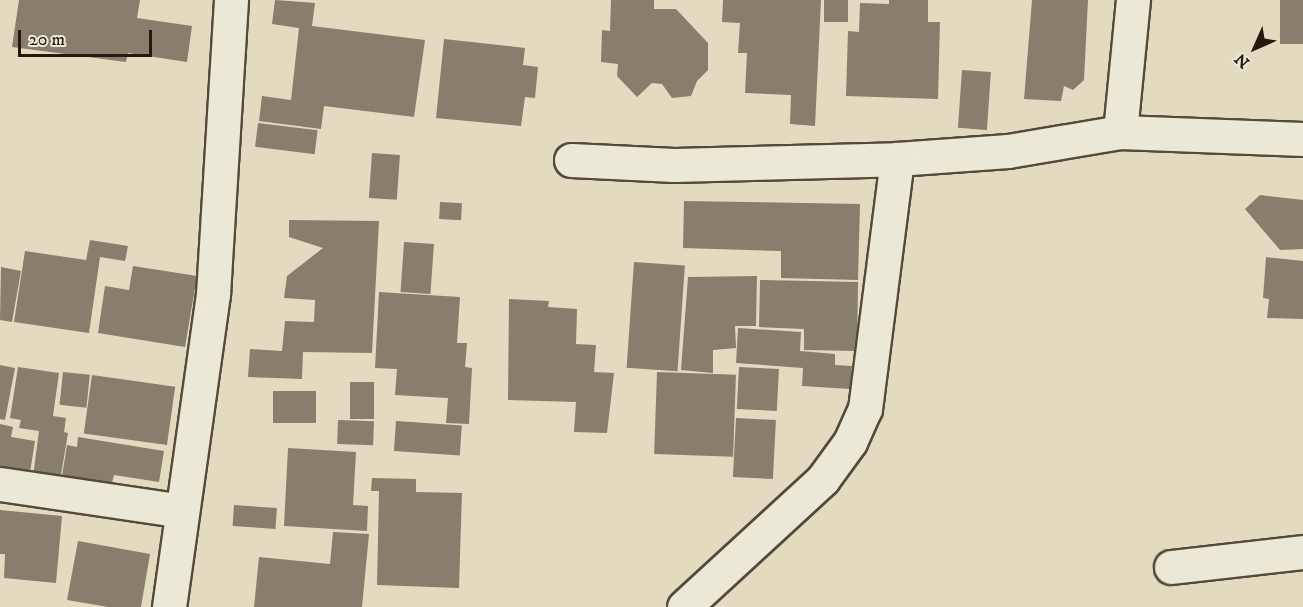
<!DOCTYPE html>
<style>
body{margin:0}
#map{position:relative;width:1303px;height:607px;overflow:hidden;background:#e2dbc0;font-family:"IM FELL DW Pica",serif}
div>[style]{position:absolute}
.building>*{inset:0;background:#877e6b;transform-origin:0 0}
.roads{filter:drop-shadow(2px 0 #544a3b) drop-shadow(-2px 0 #544a3b) drop-shadow(0 2px #544a3b) drop-shadow(0 -2px #544a3b)}
.minor>*{height:33px;margin:-16.5px;padding:0 16.5px;transform-origin:16.5px;border-radius:16.5px;background:#ece8d6}
span{translate:-50% -50%;white-space:nowrap;text-align:center;line-height:1.15;-webkit-text-stroke:6px #ece8d6;paint-order:stroke}
.north{position:absolute;left:1225px;top:18px;width:60px;height:60px;-webkit-text-stroke:4px #ece8d6;paint-order:stroke;rotate:225deg;font-size:16px;font-weight:700;line-height:24px;text-align:center;color:#24190f}
.north::after{content:'';display:block;margin:auto;width:21px;height:27px;background:#24190f;clip-path:polygon(50% 0,100% 100%,50% 72%,0 100%)}
.scale{position:absolute;left:18px;top:30px;width:134px;height:27px;box-sizing:border-box;border:3px solid #24190f;border-top:0;padding-left:8px;font-size:18px;line-height:21px;white-space:nowrap;color:#24190f;-webkit-text-stroke:4px #ece8d6;paint-order:stroke}
</style>
<div id="map">
<div class="building">
<div style="clip-path:polygon(19px 0,140px 0,137px 18px,192px 26px,187px 62px,128px 53px,126px 62px,12px 47px)"></div>
<div style="clip-path:polygon(275px 0,315px 3px,312px 26px,425px 40px,414px 117px,324px 106px,321px 129px,259px 121px,262px 96px,291px 100px,299px 28px,272px 24px)"></div>
<div style="clip-path:polygon(611px 0,654px 0,654px 9px,676px 9px,708px 43px,708px 70px,697px 81px,691px 96px,672px 98px,662px 84px,652px 83px,637px 97px,617px 76px,618px 64px,601px 62px,602px 30px,610px 31px)"></div>
<div style="clip-path:polygon(723px 0,821px 0,815px 126px,790px 124px,791px 95px,745px 93px,747px 53px,738px 53px,740px 23px,722px 22px)"></div>
<div style="left:824px;top:0;width:24px;height:22px"></div>
<div style="clip-path:polygon(889px 0,928px 0,928px 22px,940px 22px,938px 99px,846px 96px,848px 31px,859px 32px,860px 3px,889px 4px)"></div>
<div style="clip-path:polygon(1032px 0,1088px 0,1084px 80px,1073px 90px,1064px 86px,1061px 101px,1024px 99px)"></div>
<div style="left:1280px;top:0;width:23px;height:44px"></div>
<div style="clip-path:polygon(444px 39px,525px 48px,523px 65px,538px 67px,535px 98px,525px 97px,521px 126px,436px 118px)"></div>
<div style="left:962px;top:70px;width:29px;height:58px;rotate:4deg"></div>
<div style="left:258px;top:123px;width:60px;height:24px;rotate:7deg"></div>
<div style="left:372px;top:153px;width:28px;height:45px;rotate:4deg"></div>
<div style="clip-path:polygon(1260px 195px,1303px 200px,1303px 249px,1280px 250px,1245px 209px)"></div>
<div style="clip-path:polygon(684px 201px,860px 204px,858px 280px,781px 278px,781px 251px,683px 248px)"></div>
<div style="left:440px;top:202px;width:22px;height:17px;rotate:3deg"></div>
<div style="clip-path:polygon(289px 220px,379px 221px,372px 353px,303px 352px,302px 379px,248px 377px,250px 349px,282px 351px,285px 321px,314px 322px,315px 300px,284px 298px,287px 276px,323px 248px,289px 237px)"></div>
<div style="clip-path:polygon(90px 240px,128px 246px,125px 261px,100px 257px,89px 333px,14px 322px,25px 251px,86px 260px)"></div>
<div style="left:404px;top:242px;width:30px;height:50px;rotate:4deg"></div>
<div style="clip-path:polygon(1266px 257px,1303px 261px,1303px 319px,1267px 318px,1269px 299px,1263px 298px)"></div>
<div style="left:634px;top:262px;width:51px;height:106px;rotate:4deg"></div>
<div style="clip-path:polygon(133px 266px,197px 276px,185px 347px,98px 333px,105px 286px,129px 290px)"></div>
<div style="clip-path:polygon(1px 267px,21px 271px,12px 322px,0 320px)"></div>
<div style="clip-path:polygon(757px 276px,756px 326px,735px 326px,736px 348px,713px 350px,713px 373px,681px 370px,688px 277px)"></div>
<div style="clip-path:polygon(760px 280px,858px 282px,857px 351px,804px 350px,804px 329px,759px 327px)"></div>
<div style="clip-path:polygon(379px 292px,460px 297px,457px 343px,467px 343px,465px 367px,472px 368px,469px 424px,446px 423px,448px 398px,395px 395px,397px 369px,375px 368px)"></div>
<div style="clip-path:polygon(509px 299px,549px 301px,548px 307px,577px 309px,576px 344px,596px 345px,594px 372px,614px 373px,607px 433px,574px 432px,576px 402px,508px 400px)"></div>
<div style="clip-path:polygon(738px 328px,801px 332px,800px 351px,835px 354px,835px 365px,852px 366px,850px 389px,802px 386px,803px 368px,736px 363px)"></div>
<div style="clip-path:polygon(0 365px,15px 368px,5px 420px,0 419px)"></div>
<div style="clip-path:polygon(18px 367px,59px 373px,53px 416px,66px 418px,64px 432px,68px 433px,60px 481px,33px 476px,39px 431px,19px 428px,21px 420px,10px 418px)"></div>
<div style="left:739px;top:367px;width:40px;height:42px;rotate:3deg"></div>
<div style="left:63px;top:372px;width:27px;height:33px;rotate:6deg"></div>
<div style="left:657px;top:372px;width:79px;height:82px;rotate:2deg"></div>
<div style="left:92px;top:375px;width:84px;height:59px;rotate:8deg"></div>
<div style="left:350px;top:382px;width:24px;height:37px"></div>
<div style="left:273px;top:391px;width:43px;height:32px"></div>
<div style="left:736px;top:418px;width:40px;height:59px;rotate:3deg"></div>
<div style="left:338px;top:420px;width:36px;height:24px;rotate:2deg"></div>
<div style="left:396px;top:421px;width:66px;height:30px;rotate:4deg"></div>
<div style="clip-path:polygon(0 424px,13px 427px,11px 437px,35px 441px,29px 479px,0 473px)"></div>
<div style="clip-path:polygon(78px 437px,164px 451px,159px 482px,114px 475px,112px 483px,62px 476px,67px 445px,77px 447px)"></div>
<div style="clip-path:polygon(288px 448px,356px 452px,353px 505px,368px 506px,367px 531px,284px 526px)"></div>
<div style="clip-path:polygon(372px 478px,416px 479px,416px 492px,462px 493px,459px 588px,377px 585px,379px 491px,371px 491px)"></div>
<div style="left:234px;top:505px;width:43px;height:21px;rotate:4deg"></div>
<div style="clip-path:polygon(0 510px,62px 516px,56px 583px,4px 578px,5px 554px,0 554px)"></div>
<div style="clip-path:polygon(333px 532px,369px 534px,362px 607px,254px 607px,259px 557px,330px 564px)"></div>
<div style="clip-path:polygon(78px 541px,150px 554px,141px 607px,108px 607px,67px 600px)"></div>
</div>
<div class="roads">
<div class="minor">
<div style="left:1120px;top:132px;width:133px;rotate:-84.4deg"></div>
<div style="left:571px;top:160px;width:103px;rotate:2.8deg"></div>
<div style="left:674px;top:165px;width:223px;rotate:-1.5deg"></div>
<div style="left:897px;top:159px;width:111px;rotate:-4.1deg"></div>
<div style="left:1008px;top:151px;width:114px;rotate:-9.6deg"></div>
<div style="left:1120px;top:132px;width:183px;rotate:2.2deg"></div>
<div style="left:0;top:484px;width:184px;rotate:8.4deg"></div>
<div style="left:1171px;top:567px;width:133px;rotate:-6.5deg"></div>
<div style="left:169px;top:607px;width:316px;rotate:-82deg"></div>
<div style="left:213px;top:294px;width:295px;rotate:-86.5deg"></div>
<div style="left:684px;top:607px;width:189px;rotate:-42.6deg"></div>
<div style="left:823px;top:479px;width:46px;rotate:-53.9deg"></div>
<div style="left:850px;top:442px;width:36px;rotate:-66deg"></div>
<div style="left:865px;top:409px;width:252px;rotate:-82.7deg"></div>
</div>
</div>
<div class="north">N</div>
<div class="scale">20 m</div>
</div>
